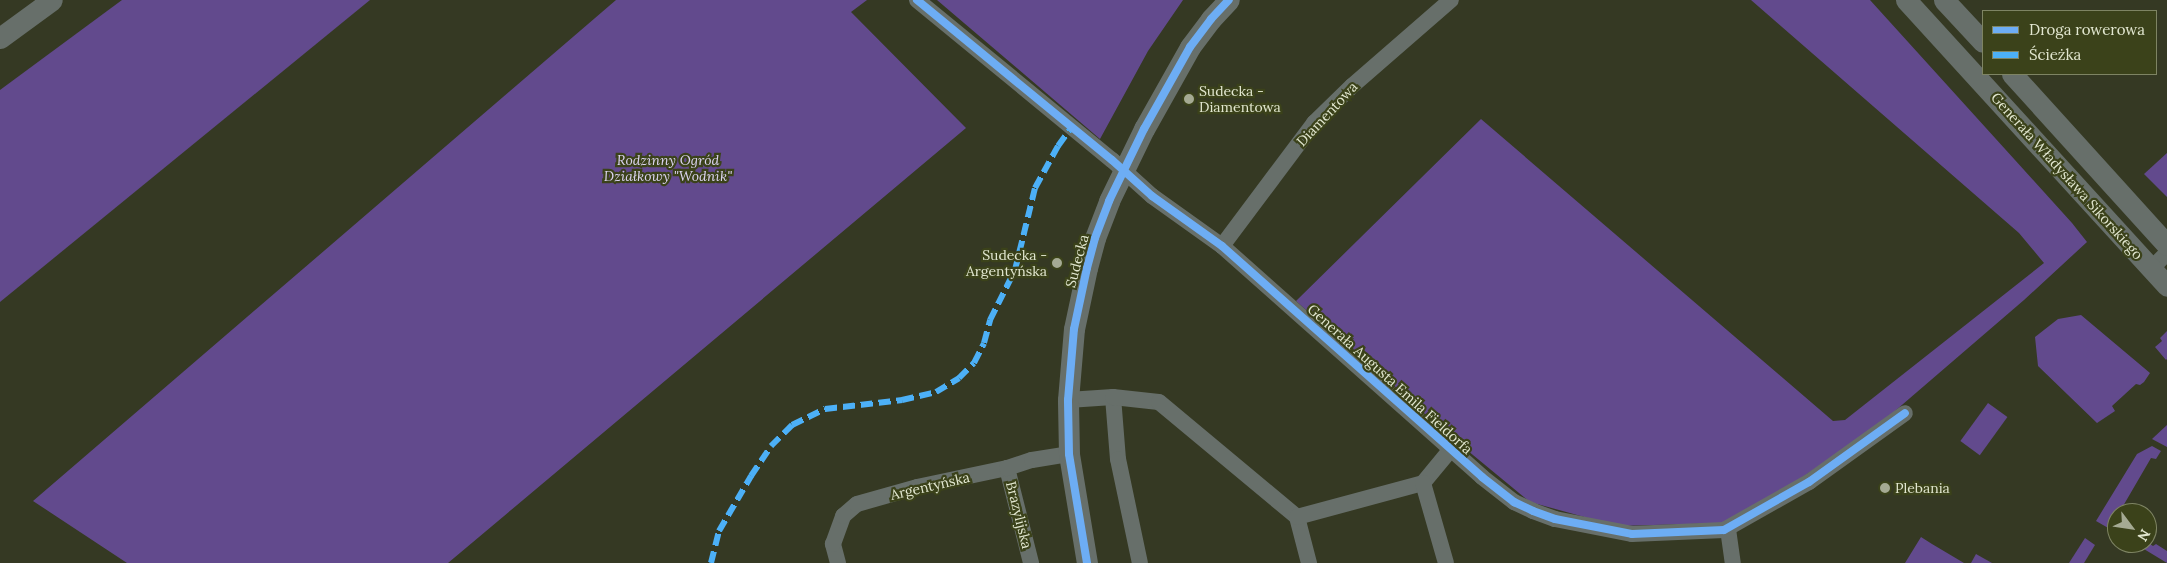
<!DOCTYPE html>
<meta charset="utf-8">
<style>
body{margin:0}
#map{position:relative;width:2167px;height:563px;overflow:hidden;background:#353923;font-family:Lora,serif}
div>[style]{position:absolute}
.green>*{inset:0;background:#624a8d;transform-origin:0 0}
.minor>*{height:16px;margin:-8px;padding:0 8px;transform-origin:8px;border-radius:8px;background:#676f6a}
.tertiary>*{height:21px;margin:-10.5px;padding:0 10.5px;transform-origin:10.5px;border-radius:10.5px;background:#676f6a}
.quiet>*{height:6px;margin-top:-3px;transform-origin:0;background:repeating-linear-gradient(90deg,#4cb0f7 0 12px,transparent 0 18px)}
.cycleway>*{height:8px;margin:-4px;padding:0 4px;transform-origin:4px;border-radius:4px;background:#6dadf4}
.dots>*{width:14px;height:14px;translate:-50% -50%;box-sizing:border-box;border:2px solid #3b421a;border-radius:50%}
span{translate:-50% -50%;white-space:nowrap;text-align:center;line-height:1.15;-webkit-text-stroke:4.5px #3b421a;paint-order:stroke}
.poi-label{font-size:14px;color:#e2e7d0}
.left{translate:0 -50%;text-align:left}
.right{translate:-100% -50%;text-align:right}
.street-label{font-size:14px;color:#e2e7d0}
.park-label{font-size:14px;color:#dbd4f0;font-style:italic}
.legend{position:absolute;left:1982px;top:10px;width:175px;height:65px;box-sizing:border-box;background:#3b421a;border:1px solid #7e8463;margin:0;padding:6px 9px;list-style:none;font-size:15px;color:#e2e7d0}
.legend li{display:flex;align-items:center;gap:10px;height:25px}
.legend b{width:25px;border:1px solid #7e8463}
.north{position:absolute;left:2107px;top:503px;width:50px;height:50px;box-sizing:border-box;background:#3b421a;border:1px solid #7e8463;border-radius:50%;rotate:121deg;font-size:14px;font-weight:700;line-height:20px;text-align:center;color:#e2e7d0}
.north::after{content:'';display:block;margin:auto;width:18px;height:22px;background:#a5aa93;clip-path:polygon(50% 0,100% 100%,50% 72%,0 100%)}
</style>
<div id="map">
<div class="green">
<div style="clip-path:polygon(122px 0,370px 0,0 302px,0 90px)"></div>
<div style="clip-path:polygon(616px 0,867px 0,851px 12px,966px 128px,448px 563px,127px 563px,33px 501px)"></div>
<div style="clip-path:polygon(937px 0,1183px 0,1148px 51px,1100px 139px)"></div>
<div style="clip-path:polygon(1751px 0,1870px 0,2072px 223px,2087px 242px,2024px 300px,1874px 429px,1798px 480px,1726px 523px,1617px 526px,1530px 502px,1416px 408px,1296px 301px,1481px 119px,1833px 421px,1845px 420px,2044px 263px,2019px 233px)"></div>
<div style="clip-path:polygon(2167px 153px,2167px 197px,2144px 174px)"></div>
<div style="clip-path:polygon(2081px 315px,2150px 373px,2144px 382px,2140px 385px,2136px 384px,2112px 406px,2115px 411px,2097px 423px,2038px 366px,2035px 337px,2058px 319px)"></div>
<div style="clip-path:polygon(2167px 331px,2167px 359px,2166px 360px,2155px 347px,2162px 341px,2160px 338px)"></div>
<div style="left:1988px;top:403px;width:24px;height:47px;rotate:36deg"></div>
<div style="clip-path:polygon(2167px 425px,2167px 447px,2152px 439px)"></div>
<div style="clip-path:polygon(2152px 446px,2161px 451px,2156px 459px,2151px 458px,2119px 513px,2117px 513px,2114px 522px,2117px 524px,2117px 533px,2096px 521px,2137px 454px)"></div>
<div style="clip-path:polygon(1921px 537px,1932px 544px,1964px 563px,1905px 563px)"></div>
<div style="clip-path:polygon(2085px 538px,2095px 545px,2084px 563px,2069px 563px)"></div>
<div style="clip-path:polygon(2147px 542px,2153px 546px,2156px 544px,2167px 551px,2167px 563px,2134px 543px)"></div>
<div style="clip-path:polygon(1976px 554px,1992px 563px,1971px 563px)"></div>
</div>
<div class="minor">
<div style="left:917px;top:0;width:252px;rotate:39.4deg"></div>
<div style="left:1112px;top:160px;width:54px;rotate:42deg"></div>
<div style="left:1152px;top:196px;width:86px;rotate:35.5deg"></div>
<div style="left:1222px;top:246px;width:348px;rotate:41.6deg"></div>
<div style="left:1482px;top:477px;width:41px;rotate:38deg"></div>
<div style="left:1514px;top:502px;width:21px;rotate:25deg"></div>
<div style="left:1533px;top:511px;width:23px;rotate:20deg"></div>
<div style="left:1555px;top:519px;width:78px;rotate:11deg"></div>
<div style="left:1632px;top:534px;width:92px;rotate:-2.5deg"></div>
<div style="left:1724px;top:530px;width:98px;rotate:-29.5deg"></div>
<div style="left:1809px;top:482px;width:118px;rotate:-35.7deg"></div>
<div style="left:1222px;top:246px;width:154px;rotate:-53.2deg"></div>
<div style="left:1314px;top:123px;width:53px;rotate:-44.2deg"></div>
<div style="left:1352px;top:86px;width:131px;rotate:-41deg"></div>
<div style="left:2151px;top:269px;width:23px;rotate:-45deg"></div>
<div style="left:1113px;top:397px;width:62px;rotate:85.4deg"></div>
<div style="left:1118px;top:459px;width:106px;rotate:78.1deg"></div>
<div style="left:1068px;top:400px;width:45px;rotate:-3.8deg"></div>
<div style="left:1113px;top:397px;width:46px;rotate:6.2deg"></div>
<div style="left:1159px;top:402px;width:180px;rotate:39.8deg"></div>
<div style="left:1297px;top:517px;width:48px;rotate:75.4deg"></div>
<div style="left:1007px;top:468px;width:98px;rotate:75.8deg"></div>
<div style="left:1423px;top:483px;width:44px;rotate:-50.5deg"></div>
<div style="left:1297px;top:517px;width:131px;rotate:-15.1deg"></div>
<div style="left:1423px;top:483px;width:83px;rotate:74deg"></div>
<div style="left:1728px;top:529px;width:34px;rotate:82deg"></div>
<div style="left:838px;top:563px;width:20px;rotate:-105deg"></div>
<div style="left:833px;top:544px;width:30px;rotate:-70deg"></div>
<div style="left:843px;top:516px;width:18px;rotate:-41deg"></div>
<div style="left:857px;top:504px;width:62px;rotate:-15.8deg"></div>
<div style="left:917px;top:487px;width:92px;rotate:-11.9deg"></div>
<div style="left:1007px;top:468px;width:26px;rotate:-18deg"></div>
<div style="left:1032px;top:460px;width:37px;rotate:-9deg"></div>
</div>
<div class="tertiary">
<div style="left:1906px;top:0;width:387px;rotate:47.6deg"></div>
<div style="left:1944px;top:0;width:57px;rotate:47.1deg"></div>
<div style="left:0;top:38px;width:64px;rotate:-36.2deg"></div>
<div style="left:2012px;top:74px;width:231px;rotate:47.8deg"></div>
<div style="left:1087px;top:563px;width:110px;rotate:-99.4deg"></div>
<div style="left:1069px;top:454px;width:54px;rotate:-91.1deg"></div>
<div style="left:1068px;top:400px;width:71px;rotate:-85.2deg"></div>
<div style="left:1074px;top:329px;width:62px;rotate:-78deg"></div>
<div style="left:1087px;top:268px;width:31px;rotate:-75deg"></div>
<div style="left:1095px;top:238px;width:40px;rotate:-69deg"></div>
<div style="left:1109px;top:201px;width:80px;rotate:-64.1deg"></div>
<div style="left:1144px;top:129px;width:94px;rotate:-60.7deg"></div>
<div style="left:1190px;top:47px;width:35px;rotate:-53deg"></div>
<div style="left:1211px;top:19px;width:26px;rotate:-47deg"></div>
</div>
<div class="quiet">
<div style="left:711px;top:563px;width:33px;rotate:-76deg"></div>
<div style="left:719px;top:531px;width:64px;rotate:-59.8deg"></div>
<div style="left:751px;top:476px;width:36px;rotate:-56deg"></div>
<div style="left:771px;top:446px;width:30px;rotate:-45deg"></div>
<div style="left:792px;top:425px;width:37px;rotate:-26deg"></div>
<div style="left:825px;top:409px;width:78px;rotate:-6.7deg"></div>
<div style="left:902px;top:400px;width:35px;rotate:-13deg"></div>
<div style="left:936px;top:392px;width:27px;rotate:-31deg"></div>
<div style="left:959px;top:378px;width:21px;rotate:-45deg"></div>
<div style="left:974px;top:363px;width:22px;rotate:-63deg"></div>
<div style="left:984px;top:343px;width:24px;rotate:-75deg"></div>
<div style="left:990px;top:320px;width:56px;rotate:-63.4deg"></div>
<div style="left:1015px;top:270px;width:84px;rotate:-76.3deg"></div>
<div style="left:1035px;top:188px;width:48px;rotate:-61.3deg"></div>
<div style="left:1058px;top:146px;width:24px;rotate:-54deg"></div>
</div>
<div class="cycleway">
<div style="left:917px;top:0;width:252px;rotate:39.4deg"></div>
<div style="left:1112px;top:160px;width:54px;rotate:42deg"></div>
<div style="left:1152px;top:196px;width:86px;rotate:35.5deg"></div>
<div style="left:1222px;top:246px;width:348px;rotate:41.6deg"></div>
<div style="left:1482px;top:477px;width:41px;rotate:38deg"></div>
<div style="left:1514px;top:502px;width:21px;rotate:25deg"></div>
<div style="left:1533px;top:511px;width:23px;rotate:20deg"></div>
<div style="left:1555px;top:519px;width:78px;rotate:11deg"></div>
<div style="left:1632px;top:534px;width:92px;rotate:-2.5deg"></div>
<div style="left:1724px;top:530px;width:98px;rotate:-29.5deg"></div>
<div style="left:1809px;top:482px;width:118px;rotate:-35.7deg"></div>
<div style="left:1087px;top:563px;width:110px;rotate:-99.4deg"></div>
<div style="left:1069px;top:454px;width:54px;rotate:-91.1deg"></div>
<div style="left:1068px;top:400px;width:71px;rotate:-85.2deg"></div>
<div style="left:1074px;top:329px;width:62px;rotate:-78deg"></div>
<div style="left:1087px;top:268px;width:31px;rotate:-75deg"></div>
<div style="left:1095px;top:238px;width:40px;rotate:-69deg"></div>
<div style="left:1109px;top:201px;width:80px;rotate:-64.1deg"></div>
<div style="left:1144px;top:129px;width:94px;rotate:-60.7deg"></div>
<div style="left:1190px;top:47px;width:35px;rotate:-53deg"></div>
<div style="left:1211px;top:19px;width:26px;rotate:-47deg"></div>
</div>
<div class="dots">
<div style="left:1189px;top:99px;background:#a5aa93"></div>
<div style="left:1057px;top:263px;background:#a5aa93"></div>
<div style="left:1885px;top:488px;background:#a5aa93"></div>
</div>
<div class="poi-label">
<span class="left" style="left:1199px;top:99px">Sudecka -<br>Diamentowa</span>
<span class="right" style="left:1047px;top:263px">Sudecka -<br>Argentyńska</span>
<span class="left" style="left:1895px;top:488px">Plebania</span>
</div>
<div class="street-label">
<span style="left:1327px;top:114px;rotate:-47deg">Diamentowa</span>
<span style="left:2067px;top:176px;rotate:48deg">Generała Władysława Sikorskiego</span>
<span style="left:1077px;top:261px;rotate:-75deg">Sudecka</span>
<span style="left:1390px;top:379px;rotate:42deg">Generała Augusta Emila Fieldorfa</span>
<span style="left:930px;top:486px;rotate:-13deg">Argentyńska</span>
<span style="left:1019px;top:515px;rotate:76deg">Brazylijska</span>
</div>
<div class="park-label">
<span style="left:668px;top:168px">Rodzinny Ogród<br>Działkowy "Wodnik"</span>
</div>
<ul class="legend">
<li><b style="height:6px;background:#6dadf4"></b>Droga rowerowa</li>
<li><b style="height:6px;background:#4cb0f7"></b>Ścieżka</li>
</ul>
<div class="north">N</div>
</div>
